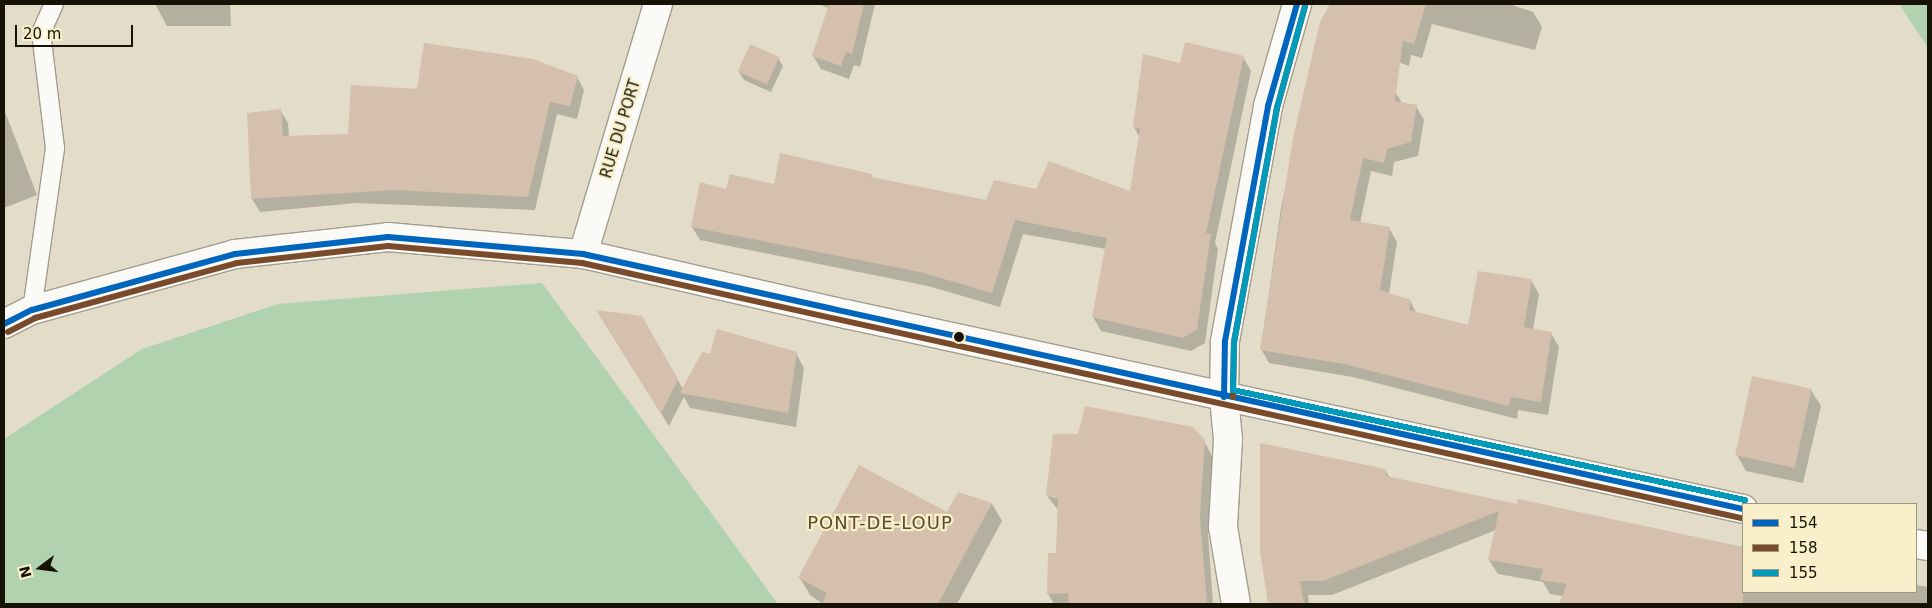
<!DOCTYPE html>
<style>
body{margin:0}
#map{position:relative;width:1932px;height:608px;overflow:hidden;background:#e2dcc8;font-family:"DejaVu Sans",sans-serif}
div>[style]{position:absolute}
.green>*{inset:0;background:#b0d2ae}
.shadow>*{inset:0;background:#0003}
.building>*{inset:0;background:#d4c0ac;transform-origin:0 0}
.roads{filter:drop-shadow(1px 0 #a29d8e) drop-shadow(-1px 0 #a29d8e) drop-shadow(0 1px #a29d8e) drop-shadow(0 -1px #a29d8e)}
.lane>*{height:18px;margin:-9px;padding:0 9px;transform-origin:9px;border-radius:9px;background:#fbfaf7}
.street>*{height:28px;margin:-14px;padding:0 14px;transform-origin:14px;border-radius:14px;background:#fbfaf7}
.secondary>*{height:28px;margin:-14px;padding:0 14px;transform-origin:14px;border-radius:14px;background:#fbfaf7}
.bus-1>*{height:6px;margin:-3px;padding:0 3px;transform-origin:3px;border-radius:3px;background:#0065bd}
.bus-2>*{height:6px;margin:-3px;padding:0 3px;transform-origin:3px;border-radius:3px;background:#7a4b2a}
.bus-3>*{height:6px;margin:-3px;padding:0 3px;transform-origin:3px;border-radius:3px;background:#029aba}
.dots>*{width:14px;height:14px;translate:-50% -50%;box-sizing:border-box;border:2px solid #f9efca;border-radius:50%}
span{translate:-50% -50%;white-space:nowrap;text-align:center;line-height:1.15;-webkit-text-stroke:4.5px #f9efca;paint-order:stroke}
.street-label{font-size:15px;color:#161306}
.quarter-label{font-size:18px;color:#574e2e;letter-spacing:1px}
.frame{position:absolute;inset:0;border:5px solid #161306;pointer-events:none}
.legend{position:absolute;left:1742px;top:503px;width:175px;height:90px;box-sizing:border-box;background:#f9efca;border:1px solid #9e977c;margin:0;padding:6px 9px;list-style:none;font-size:15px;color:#161306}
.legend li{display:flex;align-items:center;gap:10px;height:25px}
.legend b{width:25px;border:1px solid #9e977c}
.north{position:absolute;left:15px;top:543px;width:50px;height:50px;-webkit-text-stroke:4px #f9efca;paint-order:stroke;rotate:255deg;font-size:14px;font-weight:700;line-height:20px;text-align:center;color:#161306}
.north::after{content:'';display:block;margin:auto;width:18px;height:22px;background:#161306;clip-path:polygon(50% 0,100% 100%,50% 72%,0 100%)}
.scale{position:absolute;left:15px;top:25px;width:118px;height:22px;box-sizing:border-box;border:2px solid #161306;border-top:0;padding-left:6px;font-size:15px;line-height:18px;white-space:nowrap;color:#161306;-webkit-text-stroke:4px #f9efca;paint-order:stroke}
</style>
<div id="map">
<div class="green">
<div style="clip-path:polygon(1899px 4px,1928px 4px,1928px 48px)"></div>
<div style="clip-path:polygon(542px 283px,778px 604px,4px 604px,4px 439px,142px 349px,278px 304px)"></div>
</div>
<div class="shadow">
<div style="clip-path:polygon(155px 4px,230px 4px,231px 26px,167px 26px)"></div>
<div style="clip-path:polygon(818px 4px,875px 4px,860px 67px,854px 65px,849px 79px,821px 69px,813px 56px,829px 8px)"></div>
<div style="clip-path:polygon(1332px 4px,1509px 4px,1533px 12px,1542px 27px,1535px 50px,1432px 24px,1422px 58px,1411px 55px,1409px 66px,1329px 38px,1321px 24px)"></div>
<div style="clip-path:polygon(1243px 57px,1251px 71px,1215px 243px,1218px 249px,1205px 343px,1191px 351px,1101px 331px,1093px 317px,1106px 249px,1023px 234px,1000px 307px,928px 286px,700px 240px,692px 227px,727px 191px,871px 175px,874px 179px,987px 202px,1037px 191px,1131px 193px,1140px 138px,1134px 127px,1181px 65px)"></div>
<div style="clip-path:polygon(778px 58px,783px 66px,771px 92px,744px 80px,739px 72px)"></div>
<div style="clip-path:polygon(1311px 73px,1396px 93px,1402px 103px,1416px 106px,1424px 120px,1418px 156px,1394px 162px,1392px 176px,1371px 171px,1360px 223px,1389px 228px,1397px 242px,1389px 294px,1410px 301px,1417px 314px,1469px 326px,1531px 280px,1539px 294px,1533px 330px,1551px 333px,1559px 347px,1548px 415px,1518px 410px,1517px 419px,1353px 377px,1269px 363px,1261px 349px,1281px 208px)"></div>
<div style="clip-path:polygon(577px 77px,584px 90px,577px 119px,557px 114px,535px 210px,356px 203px,260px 212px,252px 199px,280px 110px,288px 123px,289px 137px,350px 135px,418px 90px)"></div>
<div style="clip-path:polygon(4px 109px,37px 195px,4px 208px)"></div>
<div style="clip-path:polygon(641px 317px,683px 389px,796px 353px,804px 368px,796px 427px,690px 408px,684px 397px,669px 426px,605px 324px)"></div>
<div style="clip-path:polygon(1811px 390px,1821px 406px,1803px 483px,1746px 471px,1737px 455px)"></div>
<div style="clip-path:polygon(1204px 441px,1212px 456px,1208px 534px,1213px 604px,1054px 604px,1048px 594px,1057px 554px,1059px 511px,1047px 496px)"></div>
<div style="clip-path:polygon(1385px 470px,1390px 478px,1518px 505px,1519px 500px,1743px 548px,1743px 592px,1916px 592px,1916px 585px,1928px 587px,1928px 604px,1560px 604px,1563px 596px,1550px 594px,1543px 582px,1498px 574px,1489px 560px,1496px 530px,1332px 595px,1308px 595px,1309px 604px,1269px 604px,1261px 552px)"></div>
<div style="clip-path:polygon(958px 494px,992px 504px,1002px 521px,957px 604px,823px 604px,810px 595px,800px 578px,948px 514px)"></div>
</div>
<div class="building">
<div style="clip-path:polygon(829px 4px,864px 4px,852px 54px,846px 52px,841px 66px,812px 56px)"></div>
<div style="clip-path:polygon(1330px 4px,1426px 4px,1414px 44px,1403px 41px,1395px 101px,1417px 105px,1411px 142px,1387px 149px,1384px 163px,1363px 158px,1350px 220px,1390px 227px,1380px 290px,1411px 300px,1409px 310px,1468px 325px,1478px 271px,1532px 279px,1524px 327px,1552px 332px,1541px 402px,1511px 397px,1509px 406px,1344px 364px,1260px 350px,1293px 138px,1320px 22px)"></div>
<div style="clip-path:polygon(1185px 42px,1244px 56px,1206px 233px,1211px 234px,1197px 329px,1183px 338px,1092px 317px,1107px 238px,1015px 220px,992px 293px,920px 272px,691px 227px,700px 182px,726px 189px,730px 174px,774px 184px,780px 153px,872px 174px,871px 177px,986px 200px,994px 180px,1036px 189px,1049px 161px,1130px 191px,1140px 129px,1133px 127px,1143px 54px,1180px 63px)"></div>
<div style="clip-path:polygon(424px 43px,533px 59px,578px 76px,570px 106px,550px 102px,528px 197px,395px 190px,251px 199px,247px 113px,281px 109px,283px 136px,348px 134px,351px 85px,417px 89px)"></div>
<div style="left:750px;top:44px;width:32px;height:30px;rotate:24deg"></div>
<div style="clip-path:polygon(596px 310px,642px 316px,678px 379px,661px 414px)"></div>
<div style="clip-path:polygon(717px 329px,797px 352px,788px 413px,680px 393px,702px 352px,710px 354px)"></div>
<div style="left:1752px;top:376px;width:61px;height:81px;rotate:12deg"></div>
<div style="clip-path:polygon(1085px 406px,1193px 427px,1205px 440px,1200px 518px,1207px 604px,1069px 604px,1068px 593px,1047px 594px,1048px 553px,1056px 553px,1058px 499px,1046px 496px,1053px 434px,1078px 434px)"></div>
<div style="clip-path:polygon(1260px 443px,1386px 469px,1386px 476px,1517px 504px,1518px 499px,1743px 547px,1743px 604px,1559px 604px,1567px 584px,1540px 580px,1543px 569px,1488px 560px,1499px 511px,1323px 581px,1300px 581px,1304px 604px,1268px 604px,1260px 552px)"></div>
<div style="clip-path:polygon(859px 465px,947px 512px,958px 492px,992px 503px,938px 604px,822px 604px,827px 593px,798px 578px)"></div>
</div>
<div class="roads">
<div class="lane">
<div style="left:32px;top:310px;width:164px;rotate:-81.9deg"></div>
<div style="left:55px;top:148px;width:116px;rotate:-96.9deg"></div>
<div style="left:41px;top:33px;width:32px;rotate:-66deg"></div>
</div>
<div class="street">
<div style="left:583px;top:254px;width:261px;rotate:-73.3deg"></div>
<div style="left:1224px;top:397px;width:42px;rotate:84.6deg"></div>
<div style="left:1228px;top:439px;width:88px;rotate:93.3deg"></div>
<div style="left:1223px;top:527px;width:78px;rotate:80.4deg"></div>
</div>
<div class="secondary">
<div style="left:4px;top:324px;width:31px;rotate:-27deg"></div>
<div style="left:32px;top:310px;width:211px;rotate:-15.4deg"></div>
<div style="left:235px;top:254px;width:154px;rotate:-6.3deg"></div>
<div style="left:388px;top:237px;width:196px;rotate:5deg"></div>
<div style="left:583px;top:254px;width:270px;rotate:12.9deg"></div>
<div style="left:846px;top:314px;width:918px;rotate:12.26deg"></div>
<div style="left:1224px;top:397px;width:56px;rotate:-89deg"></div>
<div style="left:1225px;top:341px;width:239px;rotate:-79.6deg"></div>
<div style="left:1268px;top:106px;width:106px;rotate:-74.1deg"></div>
<div style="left:1916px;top:544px;width:12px;rotate:9deg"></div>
</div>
</div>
<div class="bus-1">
<div style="left:4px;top:324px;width:31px;rotate:-27deg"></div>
<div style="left:32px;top:310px;width:211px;rotate:-15.4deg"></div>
<div style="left:235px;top:254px;width:154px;rotate:-6.3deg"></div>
<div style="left:388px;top:237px;width:196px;rotate:5deg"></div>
<div style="left:583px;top:254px;width:1188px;rotate:12.4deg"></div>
<div style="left:1224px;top:397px;width:56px;rotate:-89deg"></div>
<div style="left:1225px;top:341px;width:239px;rotate:-79.6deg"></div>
<div style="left:1268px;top:106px;width:106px;rotate:-74.1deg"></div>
</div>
<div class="bus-2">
<div style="left:8px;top:332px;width:30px;rotate:-27deg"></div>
<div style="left:35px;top:318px;width:209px;rotate:-15.2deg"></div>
<div style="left:237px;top:263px;width:152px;rotate:-6.4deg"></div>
<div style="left:388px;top:246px;width:195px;rotate:5deg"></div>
<div style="left:582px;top:263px;width:1187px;rotate:12.41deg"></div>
<div style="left:1233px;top:397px;width:55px;rotate:-89deg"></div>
<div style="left:1234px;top:342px;width:238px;rotate:-79.6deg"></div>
<div style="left:1277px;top:108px;width:106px;rotate:-74.6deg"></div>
</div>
<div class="bus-3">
<div style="left:1305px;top:6px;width:106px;rotate:105.4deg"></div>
<div style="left:1277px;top:108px;width:238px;rotate:100.4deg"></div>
<div style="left:1234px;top:342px;width:48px;rotate:91.2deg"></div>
<div style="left:1233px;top:390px;width:524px;rotate:12.13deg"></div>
</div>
<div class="dots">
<div style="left:959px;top:337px;background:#161306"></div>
</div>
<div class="street-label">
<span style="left:621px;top:129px;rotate:-73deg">RUE DU PORT</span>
</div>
<div class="quarter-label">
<span style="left:880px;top:523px">PONT-DE-LOUP</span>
</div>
<div class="frame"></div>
<ul class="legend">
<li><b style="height:6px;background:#0065bd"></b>154</li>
<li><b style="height:6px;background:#7a4b2a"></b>158</li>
<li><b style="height:6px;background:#029aba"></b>155</li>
</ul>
<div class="north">N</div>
<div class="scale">20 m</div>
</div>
